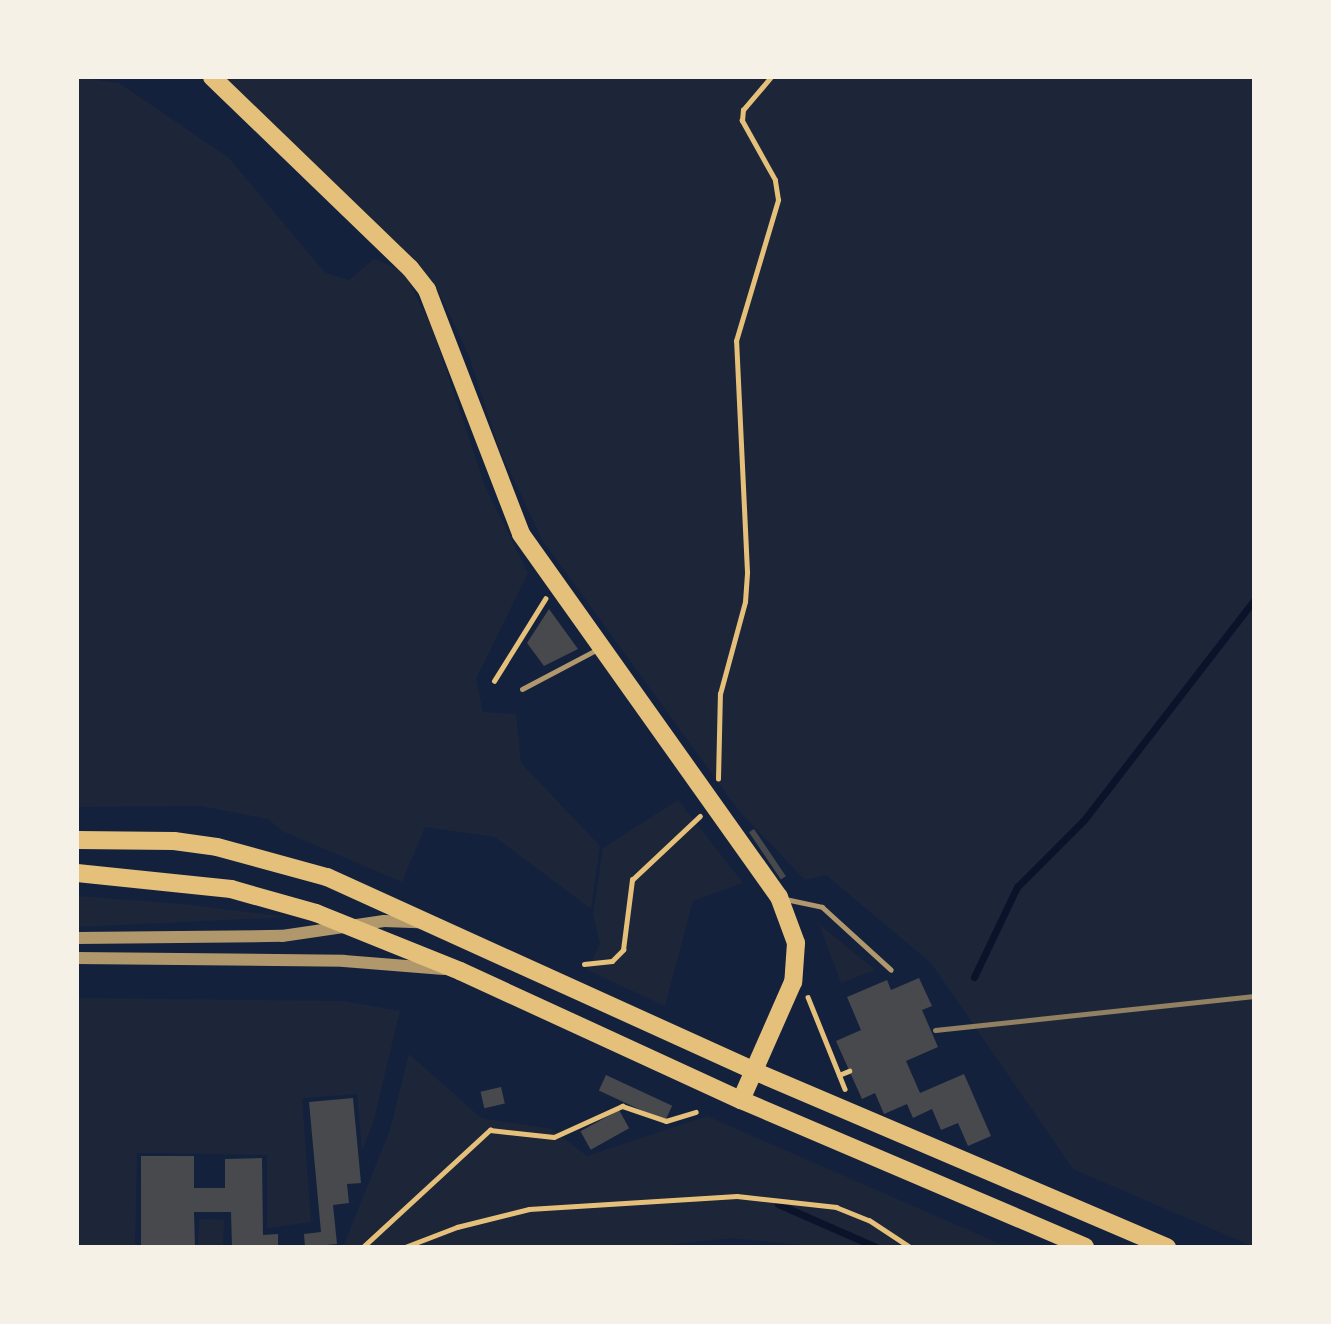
<!DOCTYPE html>
<style>
body{margin:0}
#map{position:relative;width:1331px;height:1324px;overflow:hidden;background:#14213d;font-family:"Crimson Pro",serif}
div>[style]{position:absolute}
.green>*{inset:0;background:#1d2539;transform-origin:0 0}
.stream>*{height:7px;margin:-3.5px;padding:0 3.5px;transform-origin:3.5px;border-radius:3.5px;background:#0b132b}
.building>*{inset:0;background:#48494c;transform-origin:0 0}
.path>*{height:4.5px;margin:-2.25px;padding:0 2.25px;transform-origin:2.25px;border-radius:2.25px;background:#e5c07b}
.service>*{height:5px;margin:-2.5px;padding:0 2.5px;transform-origin:2.5px;border-radius:2.5px;background:#b1986c}
.tertiary>*{height:12px;margin:-6px;padding:0 6px;transform-origin:6px;border-radius:6px;background:#b1986c}
.primary>*{height:18px;margin:-9px;padding:0 9px;transform-origin:9px;border-radius:9px;background:#e5c07b}
.rail>*{height:5px;margin:-2.5px;padding:0 2.5px;transform-origin:2.5px;border-radius:2.5px;background:#918062}
span{translate:-50% -50%;white-space:nowrap;text-align:center;line-height:1.15;-webkit-text-stroke:6px #f6f1e7;paint-order:stroke}
.frame{position:absolute;inset:0;border:79px solid #f6f1e7;pointer-events:none}
</style>
<div id="map">
<div class="green">
<div style="clip-path:polygon(77px 77px,119px 83px,229px 158px,325px 273px,349px 280px,374px 259px,404px 271px,432px 328px,486px 489px,528px 573px,476px 679px,483px 712px,516px 714px,521px 763px,600px 846px,591px 909px,495px 837px,425px 827px,402px 882px,282px 831px,268px 819px,201px 806px,77px 807px)"></div>
<div style="clip-path:polygon(225px 77px,1254px 77px,1254px 1247px,1073px 1169px,931px 963px,826px 875px,805px 880px,739px 811px,543px 541px,500px 451px,469px 356px,435px 284px)"></div>
<div style="clip-path:polygon(678px 800px,743px 883px,693px 901px,665px 1006px,587px 970px,600px 944px,593px 914px,603px 848px)"></div>
<div style="clip-path:polygon(77px 896px,183px 904px,289px 917px,77px 927px)"></div>
<div style="clip-path:polygon(819px 924px,875px 970px,841px 983px)"></div>
<div style="clip-path:polygon(77px 998px,343px 1001px,400px 1011px,373px 1123px,362px 1151px,357px 1094px,302px 1098px,311px 1222px,267px 1228px,267px 1155px,137px 1153px,135px 1247px,77px 1247px)"></div>
<div style="clip-path:polygon(409px 1054px,481px 1118px,552px 1129px,587px 1156px,707px 1116px,1007px 1247px,820px 1247px,732px 1238px,651px 1247px,339px 1247px,344px 1244px,390px 1130px)"></div>
<div style="left:199px;top:1219px;width:25px;height:28px;rotate:2deg"></div>
</div>
<div class="stream">
<div style="left:974px;top:977px;width:100px;rotate:-64.5deg"></div>
<div style="left:1017px;top:887px;width:95px;rotate:-45deg"></div>
<div style="left:1084px;top:820px;width:278px;rotate:-52.3deg"></div>
<div style="left:778px;top:1204px;width:107px;rotate:23.7deg"></div>
</div>
<div class="building">
<div style="clip-path:polygon(549px 609px,578px 649px,544px 666px,527px 643px)"></div>
<div style="left:754px;top:829px;width:57px;height:6px;rotate:56deg"></div>
<div style="clip-path:polygon(919px 978px,932px 1006px,922px 1010px,938px 1047px,906px 1061px,920px 1093px,964px 1074px,991px 1136px,968px 1146px,958px 1123px,941px 1130px,932px 1109px,913px 1118px,907px 1104px,884px 1114px,875px 1093px,862px 1099px,836px 1041px,861px 1030px,847px 997px,887px 980px,891px 990px)"></div>
<div style="left:606px;top:1075px;width:73px;height:17px;rotate:25deg"></div>
<div style="left:501px;top:1087px;width:17px;height:21px;rotate:77deg"></div>
<div style="clip-path:polygon(353px 1098px,361px 1183px,347px 1184px,349px 1203px,333px 1205px,337px 1244px,305px 1247px,304px 1234px,321px 1232px,309px 1102px)"></div>
<div style="left:619px;top:1110px;width:21px;height:44px;rotate:61deg"></div>
<div style="clip-path:polygon(141px 1156px,194px 1156px,194px 1188px,225px 1188px,225px 1159px,262px 1158px,263px 1235px,278px 1234px,278px 1247px,232px 1247px,231px 1212px,194px 1212px,195px 1247px,141px 1247px)"></div>
</div>
<div class="path">
<div style="left:494px;top:681px;width:97px;rotate:-58.1deg"></div>
<div style="left:718px;top:779px;width:85px;rotate:-88.7deg"></div>
<div style="left:720px;top:694px;width:95px;rotate:-74.8deg"></div>
<div style="left:745px;top:602px;width:30px;rotate:-86deg"></div>
<div style="left:747px;top:572px;width:231px;rotate:-92.7deg"></div>
<div style="left:736px;top:341px;width:147px;rotate:-73.4deg"></div>
<div style="left:778px;top:200px;width:20px;rotate:-99deg"></div>
<div style="left:775px;top:180px;width:68px;rotate:-119.2deg"></div>
<div style="left:742px;top:121px;width:11px;rotate:-85deg"></div>
<div style="left:743px;top:110px;width:43px;rotate:-49.7deg"></div>
<div style="left:584px;top:964px;width:28px;rotate:-6deg"></div>
<div style="left:612px;top:961px;width:16px;rotate:-45deg"></div>
<div style="left:623px;top:950px;width:71px;rotate:-82.7deg"></div>
<div style="left:632px;top:880px;width:93px;rotate:-43.3deg"></div>
<div style="left:808px;top:997px;width:99px;rotate:68.1deg"></div>
<div style="left:839px;top:1075px;width:11px;rotate:-22deg"></div>
<div style="left:363px;top:1247px;width:173px;rotate:-42.7deg"></div>
<div style="left:490px;top:1130px;width:64px;rotate:6.2deg"></div>
<div style="left:554px;top:1137px;width:75px;rotate:-24.5deg"></div>
<div style="left:622px;top:1106px;width:46px;rotate:18.8deg"></div>
<div style="left:666px;top:1121px;width:31px;rotate:-17deg"></div>
<div style="left:405px;top:1247px;width:56px;rotate:-21deg"></div>
<div style="left:457px;top:1227px;width:74px;rotate:-14deg"></div>
<div style="left:529px;top:1209px;width:208px;rotate:-3.6deg"></div>
<div style="left:737px;top:1196px;width:100px;rotate:6.3deg"></div>
<div style="left:836px;top:1207px;width:35px;rotate:22deg"></div>
<div style="left:869px;top:1220px;width:49px;rotate:33.4deg"></div>
</div>
<div class="service">
<div style="left:522px;top:689px;width:86px;rotate:-27.8deg"></div>
<div style="left:785px;top:899px;width:38px;rotate:12deg"></div>
<div style="left:822px;top:907px;width:93px;rotate:42.4deg"></div>
</div>
<div class="tertiary">
<div style="left:77px;top:938px;width:205px;rotate:-0.6deg"></div>
<div style="left:282px;top:936px;width:103px;rotate:-8.4deg"></div>
<div style="left:384px;top:921px;width:35px;rotate:2deg"></div>
<div style="left:77px;top:958px;width:267px;rotate:0.6deg"></div>
<div style="left:344px;top:961px;width:100px;rotate:4.6deg"></div>
</div>
<div class="primary">
<div style="left:212px;top:77px;width:275px;rotate:44deg"></div>
<div style="left:410px;top:268px;width:28px;rotate:52deg"></div>
<div style="left:427px;top:290px;width:261px;rotate:68.9deg"></div>
<div style="left:521px;top:534px;width:445px;rotate:54.6deg"></div>
<div style="left:779px;top:897px;width:49px;rotate:69.7deg"></div>
<div style="left:796px;top:943px;width:39px;rotate:94deg"></div>
<div style="left:793px;top:982px;width:129px;rotate:113.8deg"></div>
<div style="left:77px;top:840px;width:97px;rotate:0.6deg"></div>
<div style="left:174px;top:841px;width:43px;rotate:7.9deg"></div>
<div style="left:217px;top:847px;width:114px;rotate:15.3deg"></div>
<div style="left:327px;top:877px;width:469px;rotate:24.4deg"></div>
<div style="left:754px;top:1071px;width:449px;rotate:23.1deg"></div>
<div style="left:77px;top:873px;width:155px;rotate:5.9deg"></div>
<div style="left:231px;top:889px;width:88px;rotate:15.8deg"></div>
<div style="left:316px;top:913px;width:155px;rotate:21.9deg"></div>
<div style="left:460px;top:971px;width:309px;rotate:24.7deg"></div>
<div style="left:741px;top:1100px;width:374px;rotate:23.1deg"></div>
</div>
<div class="rail">
<div style="left:935px;top:1030px;width:321px;rotate:-6.1deg"></div>
</div>
<div class="frame"></div>
</div>
